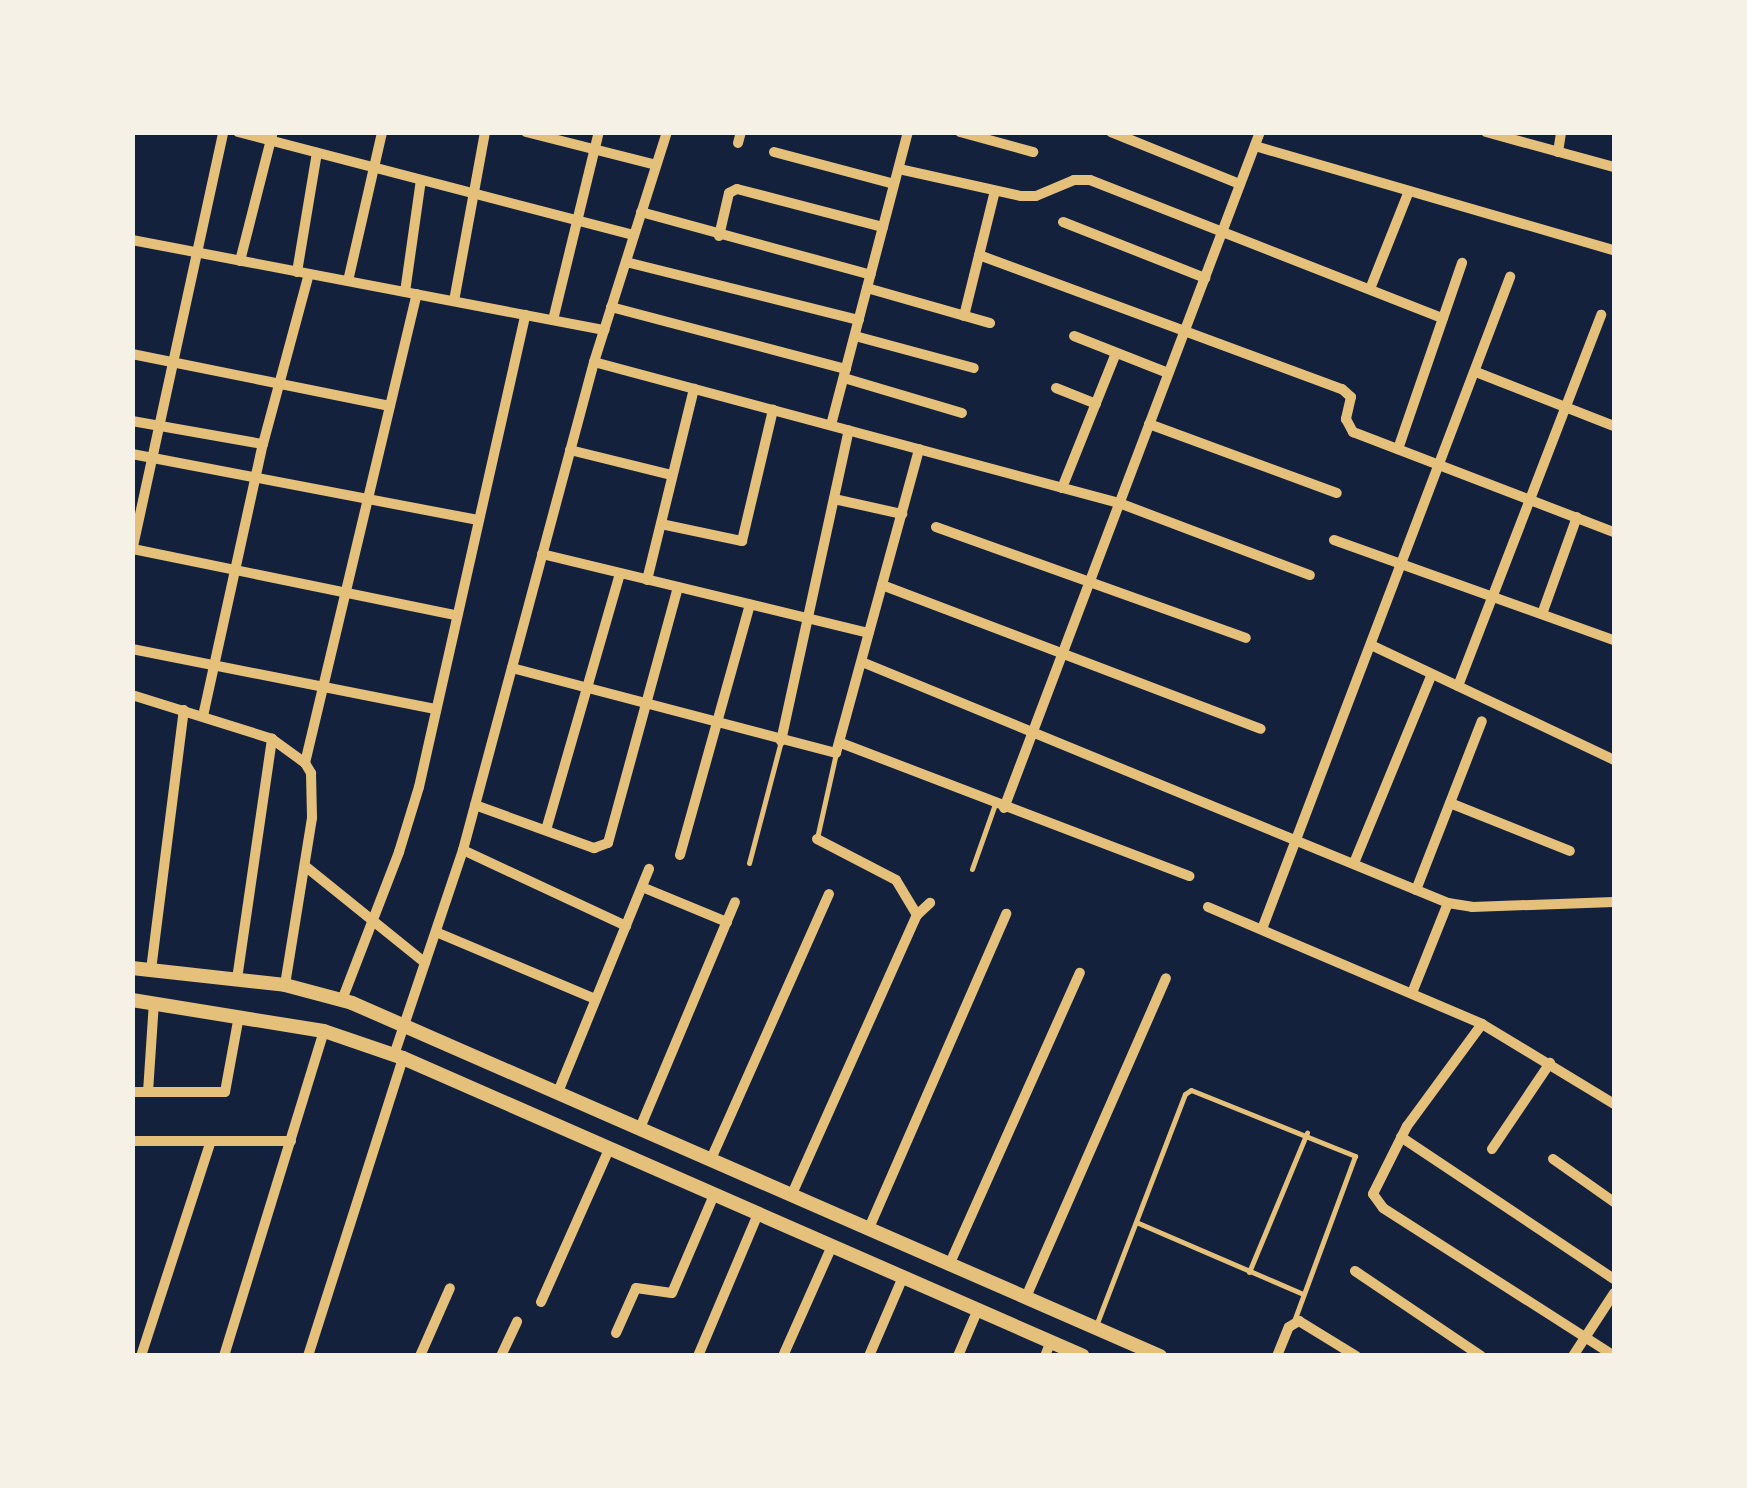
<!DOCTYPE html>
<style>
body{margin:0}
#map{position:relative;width:1747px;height:1488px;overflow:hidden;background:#14213d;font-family:"Noto Sans",sans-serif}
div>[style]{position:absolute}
.service>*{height:5px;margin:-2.5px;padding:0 2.5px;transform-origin:2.5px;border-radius:2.5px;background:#e5c07b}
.minor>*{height:10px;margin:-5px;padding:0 5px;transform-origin:5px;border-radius:5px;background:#e5c07b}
.secondary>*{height:14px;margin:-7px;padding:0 7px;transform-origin:7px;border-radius:7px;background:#e5c07b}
span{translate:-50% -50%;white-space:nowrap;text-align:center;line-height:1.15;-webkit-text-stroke:8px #f6f1e7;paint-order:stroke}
.frame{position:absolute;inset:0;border:135px solid #f6f1e7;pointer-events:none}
</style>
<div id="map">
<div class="service">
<div style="left:817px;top:838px;width:87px;rotate:-77.4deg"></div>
<div style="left:749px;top:863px;width:126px;rotate:-75.3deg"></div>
<div style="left:972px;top:869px;width:69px;rotate:-70.5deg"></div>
<div style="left:1136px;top:1222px;width:182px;rotate:23.3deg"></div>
<div style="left:1249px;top:1272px;width:151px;rotate:-67.4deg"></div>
<div style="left:1097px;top:1323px;width:245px;rotate:-69deg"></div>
<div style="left:1185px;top:1094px;width:7px;rotate:-34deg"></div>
<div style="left:1191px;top:1090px;width:177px;rotate:21.9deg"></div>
<div style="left:1355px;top:1156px;width:176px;rotate:110.3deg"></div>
</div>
<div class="minor">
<div style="left:238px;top:132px;width:409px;rotate:14.6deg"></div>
<div style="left:526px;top:132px;width:134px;rotate:14.2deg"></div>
<div style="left:960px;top:132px;width:76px;rotate:15.3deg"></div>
<div style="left:1111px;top:132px;width:139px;rotate:22deg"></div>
<div style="left:1486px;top:132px;width:133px;rotate:15.3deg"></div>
<div style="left:738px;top:143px;width:11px;rotate:-75deg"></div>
<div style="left:1255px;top:146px;width:374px;rotate:16.2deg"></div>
<div style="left:774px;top:152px;width:124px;rotate:14.9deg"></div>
<div style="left:1558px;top:152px;width:20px;rotate:-81deg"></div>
<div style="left:899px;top:169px;width:125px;rotate:12.5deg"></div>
<div style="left:1021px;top:196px;width:15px"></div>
<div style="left:1036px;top:196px;width:41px;rotate:-22.8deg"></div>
<div style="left:1074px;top:180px;width:16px"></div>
<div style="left:1090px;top:180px;width:379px;rotate:21.4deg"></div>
<div style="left:641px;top:212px;width:238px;rotate:15.3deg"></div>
<div style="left:1063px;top:222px;width:153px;rotate:21.5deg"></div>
<div style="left:719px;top:236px;width:44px;rotate:-76.9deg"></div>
<div style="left:729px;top:193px;width:9px;rotate:-27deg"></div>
<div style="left:737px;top:189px;width:151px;rotate:14.6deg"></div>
<div style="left:132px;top:240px;width:481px;rotate:10.8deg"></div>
<div style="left:979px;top:255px;width:387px;rotate:20.3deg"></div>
<div style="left:1342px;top:389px;width:12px;rotate:42deg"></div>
<div style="left:1351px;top:397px;width:23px;rotate:103deg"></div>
<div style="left:1346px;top:419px;width:15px;rotate:62deg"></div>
<div style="left:1353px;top:432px;width:280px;rotate:21deg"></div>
<div style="left:240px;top:261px;width:133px;rotate:-75.7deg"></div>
<div style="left:626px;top:262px;width:240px;rotate:14deg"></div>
<div style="left:297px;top:272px;width:121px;rotate:-80.5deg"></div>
<div style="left:348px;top:281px;width:153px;rotate:-77.1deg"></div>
<div style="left:867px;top:288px;width:128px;rotate:15.9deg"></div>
<div style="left:1370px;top:289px;width:105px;rotate:-68.3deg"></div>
<div style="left:405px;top:292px;width:113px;rotate:-81.9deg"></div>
<div style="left:454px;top:301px;width:172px;rotate:-79.6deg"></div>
<div style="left:611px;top:307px;width:243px;rotate:14.8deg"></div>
<div style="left:964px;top:316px;width:129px;rotate:-76.1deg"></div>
<div style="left:553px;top:320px;width:194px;rotate:-76.3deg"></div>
<div style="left:855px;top:336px;width:123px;rotate:15.1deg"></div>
<div style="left:1074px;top:336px;width:101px;rotate:21.5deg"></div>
<div style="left:132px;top:354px;width:263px;rotate:11.4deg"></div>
<div style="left:594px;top:362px;width:544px;rotate:15.03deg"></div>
<div style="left:1119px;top:503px;width:204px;rotate:20.7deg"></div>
<div style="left:1476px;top:372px;width:148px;rotate:21.4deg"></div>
<div style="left:844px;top:378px;width:123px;rotate:16.5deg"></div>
<div style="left:1056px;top:388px;width:43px;rotate:21.8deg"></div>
<div style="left:132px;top:421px;width:133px;rotate:10deg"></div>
<div style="left:1149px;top:424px;width:200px;rotate:20.2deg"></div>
<div style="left:831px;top:425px;width:303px;rotate:-75.3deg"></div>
<div style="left:1398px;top:449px;width:197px;rotate:-71deg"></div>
<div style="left:570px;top:450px;width:105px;rotate:13.8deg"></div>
<div style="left:132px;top:454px;width:351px;rotate:10.8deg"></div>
<div style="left:1062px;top:488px;width:145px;rotate:-68.2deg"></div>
<div style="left:834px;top:499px;width:70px;rotate:12.4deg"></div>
<div style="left:661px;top:524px;width:83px;rotate:11.9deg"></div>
<div style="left:742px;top:541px;width:135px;rotate:-76.7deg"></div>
<div style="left:936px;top:527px;width:329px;rotate:19.7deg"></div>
<div style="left:1334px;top:540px;width:297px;rotate:19.7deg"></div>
<div style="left:133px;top:549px;width:329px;rotate:11.6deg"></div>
<div style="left:132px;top:551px;width:429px;rotate:-77.7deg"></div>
<div style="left:542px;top:554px;width:336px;rotate:13.6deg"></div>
<div style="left:647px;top:580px;width:197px;rotate:-76.2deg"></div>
<div style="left:882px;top:585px;width:405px;rotate:20.8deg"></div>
<div style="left:1542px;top:614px;width:103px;rotate:-70.2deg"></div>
<div style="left:1371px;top:645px;width:269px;rotate:25.3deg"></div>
<div style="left:132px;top:649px;width:309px;rotate:11.2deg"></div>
<div style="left:862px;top:662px;width:634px;rotate:22.36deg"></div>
<div style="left:1448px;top:903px;width:24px;rotate:9deg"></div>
<div style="left:1472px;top:907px;width:142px;rotate:-2deg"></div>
<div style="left:512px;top:668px;width:335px;rotate:14.7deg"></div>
<div style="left:836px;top:753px;width:315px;rotate:-74.7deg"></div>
<div style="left:1458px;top:686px;width:398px;rotate:-68.9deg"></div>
<div style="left:132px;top:695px;width:147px;rotate:17.4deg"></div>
<div style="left:272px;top:739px;width:41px;rotate:36deg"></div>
<div style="left:305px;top:763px;width:12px;rotate:59deg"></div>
<div style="left:311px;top:773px;width:45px;rotate:88.7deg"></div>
<div style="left:312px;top:818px;width:169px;rotate:99.2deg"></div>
<div style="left:203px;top:716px;width:279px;rotate:-77.6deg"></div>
<div style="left:263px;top:444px;width:176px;rotate:-74.9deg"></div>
<div style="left:781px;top:741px;width:318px;rotate:-77.7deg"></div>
<div style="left:841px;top:743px;width:373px;rotate:20.9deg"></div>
<div style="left:305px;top:763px;width:482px;rotate:-76.6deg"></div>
<div style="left:1450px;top:803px;width:129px;rotate:21.8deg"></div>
<div style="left:475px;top:805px;width:127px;rotate:19.9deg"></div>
<div style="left:594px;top:848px;width:15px;rotate:-20deg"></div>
<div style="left:608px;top:843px;width:265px;rotate:-74.7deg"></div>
<div style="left:1004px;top:808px;width:723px;rotate:-69.26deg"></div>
<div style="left:546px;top:830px;width:267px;rotate:-73.9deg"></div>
<div style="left:817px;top:839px;width:89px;rotate:27.4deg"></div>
<div style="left:896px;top:880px;width:41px;rotate:59deg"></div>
<div style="left:463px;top:850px;width:180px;rotate:25deg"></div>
<div style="left:680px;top:855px;width:260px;rotate:-74.4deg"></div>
<div style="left:1354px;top:863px;width:204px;rotate:-67.6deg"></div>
<div style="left:305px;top:866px;width:154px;rotate:38.9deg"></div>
<div style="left:642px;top:887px;width:92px;rotate:22.4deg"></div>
<div style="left:1416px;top:890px;width:181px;rotate:-68.7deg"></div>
<div style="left:1208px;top:907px;width:298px;rotate:23.1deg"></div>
<div style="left:1482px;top:1024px;width:154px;rotate:31.2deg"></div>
<div style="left:1262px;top:929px;width:698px;rotate:-69.17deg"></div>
<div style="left:436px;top:932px;width:173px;rotate:22.8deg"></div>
<div style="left:151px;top:970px;width:262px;rotate:-82.8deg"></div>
<div style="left:237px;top:979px;width:243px;rotate:-81.7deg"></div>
<div style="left:1412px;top:993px;width:97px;rotate:-68.2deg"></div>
<div style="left:342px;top:1000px;width:159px;rotate:-68.9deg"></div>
<div style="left:399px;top:852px;width:68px;rotate:-72.9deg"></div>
<div style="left:419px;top:787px;width:484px;rotate:-77.3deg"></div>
<div style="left:1482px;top:1024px;width:127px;rotate:126.3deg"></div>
<div style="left:1407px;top:1126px;width:76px;rotate:116.6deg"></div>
<div style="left:1373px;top:1194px;width:17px;rotate:54deg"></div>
<div style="left:1383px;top:1208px;width:274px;rotate:32.6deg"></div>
<div style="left:394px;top:1055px;width:216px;rotate:-71.4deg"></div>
<div style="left:463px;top:850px;width:505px;rotate:-74.97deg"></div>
<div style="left:594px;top:362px;width:241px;rotate:-72.4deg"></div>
<div style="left:132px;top:1092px;width:93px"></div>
<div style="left:225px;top:1092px;width:77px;rotate:-79.6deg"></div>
<div style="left:148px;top:1092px;width:90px;rotate:-86.2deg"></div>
<div style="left:558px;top:1092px;width:241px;rotate:-67.8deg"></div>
<div style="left:640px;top:1128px;width:245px;rotate:-67.2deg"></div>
<div style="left:1401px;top:1137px;width:256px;rotate:33.7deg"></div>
<div style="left:132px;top:1141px;width:159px"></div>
<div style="left:1492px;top:1149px;width:104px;rotate:-56deg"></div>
<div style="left:711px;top:1159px;width:290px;rotate:-66deg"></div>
<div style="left:1553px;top:1159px;width:75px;rotate:35.2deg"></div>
<div style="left:792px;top:1194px;width:306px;rotate:-65.9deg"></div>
<div style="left:917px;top:915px;width:18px;rotate:-43deg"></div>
<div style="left:869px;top:1228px;width:343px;rotate:-66.4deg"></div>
<div style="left:950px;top:1263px;width:318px;rotate:-65.9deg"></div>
<div style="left:1355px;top:1271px;width:152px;rotate:34deg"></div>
<div style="left:1026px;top:1297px;width:348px;rotate:-66.3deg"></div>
<div style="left:541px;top:1302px;width:167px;rotate:-66deg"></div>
<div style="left:616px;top:1333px;width:49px;rotate:-66deg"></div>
<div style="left:636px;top:1288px;width:36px;rotate:8deg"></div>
<div style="left:672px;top:1293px;width:107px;rotate:-66.8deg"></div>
<div style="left:141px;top:1356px;width:226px;rotate:-72deg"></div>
<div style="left:224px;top:1356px;width:340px;rotate:-72.9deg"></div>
<div style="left:308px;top:1356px;width:313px;rotate:-72.3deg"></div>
<div style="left:420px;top:1356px;width:74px;rotate:-66.2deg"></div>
<div style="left:501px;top:1356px;width:38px;rotate:-65deg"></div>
<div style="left:698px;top:1356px;width:154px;rotate:-67.1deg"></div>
<div style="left:783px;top:1356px;width:120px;rotate:-66deg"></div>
<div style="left:869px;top:1356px;width:86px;rotate:-66.7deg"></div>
<div style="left:958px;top:1356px;width:51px;rotate:-66.9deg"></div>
<div style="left:1045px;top:1356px;width:16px;rotate:-68deg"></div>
<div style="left:1277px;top:1356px;width:31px;rotate:-68deg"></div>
<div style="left:1289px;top:1327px;width:12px;rotate:-31deg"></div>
<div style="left:1299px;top:1321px;width:67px;rotate:31.6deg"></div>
<div style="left:1573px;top:1356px;width:75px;rotate:-56.9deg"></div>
</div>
<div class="secondary">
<div style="left:132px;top:968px;width:154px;rotate:6.3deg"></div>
<div style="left:285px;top:985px;width:69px;rotate:15deg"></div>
<div style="left:352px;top:1003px;width:882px;rotate:23.6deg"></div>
<div style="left:132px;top:1000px;width:194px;rotate:9.2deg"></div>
<div style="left:324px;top:1031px;width:83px;rotate:18.9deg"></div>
<div style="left:403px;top:1058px;width:742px;rotate:23.66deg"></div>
</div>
<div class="frame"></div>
</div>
